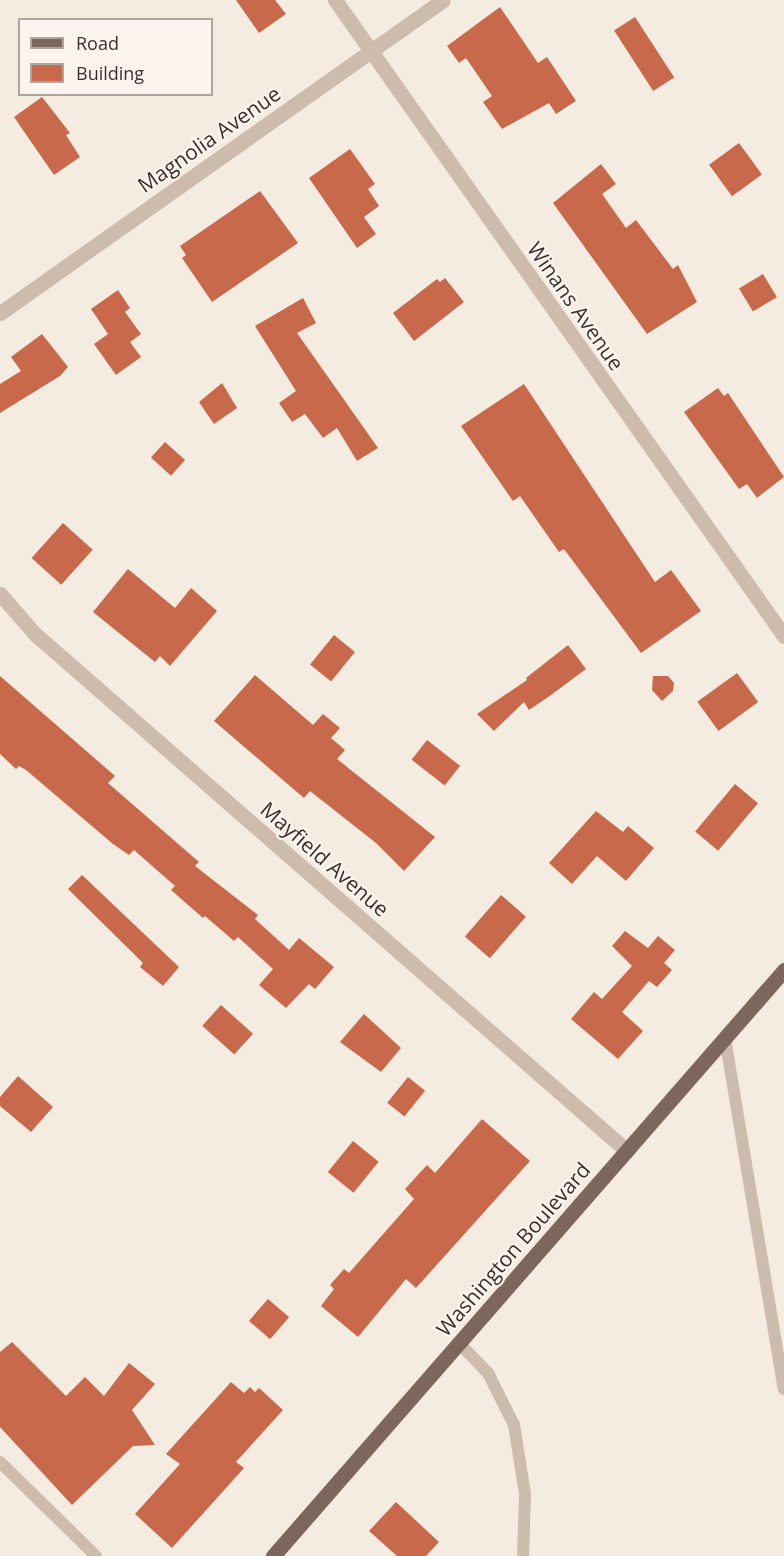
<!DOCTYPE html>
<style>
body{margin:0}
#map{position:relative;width:784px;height:1556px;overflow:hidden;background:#f4ebe1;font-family:"Open Sans",sans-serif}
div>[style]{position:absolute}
.building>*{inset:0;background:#c8694b;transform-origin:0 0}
.service>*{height:12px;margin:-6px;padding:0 6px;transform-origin:6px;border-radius:6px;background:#cdbbac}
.minor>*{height:15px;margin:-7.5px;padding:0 7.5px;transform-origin:7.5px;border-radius:7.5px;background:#cdbbac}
.primary>*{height:15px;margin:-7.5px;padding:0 7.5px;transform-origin:7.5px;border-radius:7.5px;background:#7d675c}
span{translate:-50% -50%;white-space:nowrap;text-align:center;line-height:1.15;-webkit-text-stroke:4.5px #fbf5ee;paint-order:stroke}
.street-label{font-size:21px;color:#3b302b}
.legend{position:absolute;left:18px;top:18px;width:195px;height:78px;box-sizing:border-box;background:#fbf5ee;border:2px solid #aea6a0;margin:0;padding:8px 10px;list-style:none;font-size:18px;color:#3b302b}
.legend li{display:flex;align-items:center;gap:12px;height:30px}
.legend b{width:30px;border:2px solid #aea6a0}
</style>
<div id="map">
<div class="building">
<div style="clip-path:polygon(236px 0,275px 0,286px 14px,259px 33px)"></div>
<div style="clip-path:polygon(500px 7px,538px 63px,547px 57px,576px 101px,556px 114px,549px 103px,502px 129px,483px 102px,492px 96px,466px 58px,459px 63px,447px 46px)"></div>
<div style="left:635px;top:17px;width:72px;height:25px;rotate:57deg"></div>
<div style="clip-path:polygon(42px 97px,70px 133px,66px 135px,80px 157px,54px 175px,14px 117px)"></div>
<div style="left:739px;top:143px;width:39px;height:37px;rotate:54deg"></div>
<div style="clip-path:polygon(350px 149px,375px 184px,368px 189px,379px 206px,364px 217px,376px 234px,357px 248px,309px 178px)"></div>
<div style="clip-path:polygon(601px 164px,616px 184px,602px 194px,626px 228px,636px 220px,673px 269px,678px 265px,697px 302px,647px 334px,553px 203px)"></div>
<div style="clip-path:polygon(260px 191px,298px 243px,212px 302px,182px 258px,186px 255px,180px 246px)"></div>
<div style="left:763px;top:274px;width:27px;height:28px;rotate:59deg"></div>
<div style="clip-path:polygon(445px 278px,464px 302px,414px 341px,393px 313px,437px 279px,440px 282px)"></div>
<div style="clip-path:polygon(118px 290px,130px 308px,125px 312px,141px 334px,130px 342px,141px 357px,116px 375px,94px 344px,108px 334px,91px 309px)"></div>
<div style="clip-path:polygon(303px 298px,316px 323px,297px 333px,378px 448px,357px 461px,337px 428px,323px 438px,305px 414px,292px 422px,279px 403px,296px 391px,255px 326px)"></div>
<div style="clip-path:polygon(42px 334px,68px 367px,60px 376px,0 413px,0 384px,21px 371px,11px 357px)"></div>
<div style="clip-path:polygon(222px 383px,237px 408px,214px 424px,199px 402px)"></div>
<div style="clip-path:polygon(524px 384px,655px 582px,671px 570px,701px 611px,641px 653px,564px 549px,559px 552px,520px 496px,513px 501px,461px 426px)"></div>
<div style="clip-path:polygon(718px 388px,724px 396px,728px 393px,784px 477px,757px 498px,747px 484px,739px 489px,684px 412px)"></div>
<div style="left:165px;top:442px;width:27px;height:21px;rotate:42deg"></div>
<div style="left:63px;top:523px;width:40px;height:47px;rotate:42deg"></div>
<div style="clip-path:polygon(128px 569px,175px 608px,191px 588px,217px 611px,170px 666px,160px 656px,155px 662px,93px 612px)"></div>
<div style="left:334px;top:635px;width:27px;height:38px;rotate:39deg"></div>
<div style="clip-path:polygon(568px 645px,586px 669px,551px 695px,529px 710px,524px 702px,494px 731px,477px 714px,527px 680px,526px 678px)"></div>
<div style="left:737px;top:673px;width:36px;height:49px;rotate:54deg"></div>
<div style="clip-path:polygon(255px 675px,313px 725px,323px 714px,340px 728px,331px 738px,345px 750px,337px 759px,435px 837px,404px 871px,376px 843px,310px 791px,304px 798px,214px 721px)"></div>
<div style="clip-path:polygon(0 676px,115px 776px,108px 783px,199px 862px,195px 866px,258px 915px,255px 919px,289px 950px,299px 938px,334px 967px,315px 989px,309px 984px,286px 1008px,259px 985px,273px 969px,238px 937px,234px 941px,205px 916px,203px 918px,171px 890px,175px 886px,134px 850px,129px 855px,113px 844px,26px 770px,19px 766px,16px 769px,0 754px)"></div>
<div style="clip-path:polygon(653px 676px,668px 676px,674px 683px,673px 691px,662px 701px,652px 690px)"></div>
<div style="left:427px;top:740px;width:42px;height:25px;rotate:38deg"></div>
<div style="left:735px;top:784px;width:30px;height:62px;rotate:40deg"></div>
<div style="clip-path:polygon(596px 811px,623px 832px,628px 826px,654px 848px,626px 881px,597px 856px,572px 884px,549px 863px)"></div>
<div style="clip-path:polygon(82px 875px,179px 967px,163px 986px,140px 967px,143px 963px,68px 889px)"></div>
<div style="left:501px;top:895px;width:33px;height:55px;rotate:41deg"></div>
<div style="clip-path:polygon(625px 931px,648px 948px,658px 936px,675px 950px,664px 963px,672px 970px,657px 987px,649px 981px,622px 1012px,643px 1031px,618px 1059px,571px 1019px,594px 992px,602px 999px,632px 966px,612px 946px)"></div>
<div style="left:221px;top:1005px;width:43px;height:28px;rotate:42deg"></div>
<div style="clip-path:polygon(364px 1014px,401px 1048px,381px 1072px,340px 1042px)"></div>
<div style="clip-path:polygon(18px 1076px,53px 1107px,31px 1132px,0 1106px,0 1097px)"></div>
<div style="left:408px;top:1077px;width:22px;height:33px;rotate:39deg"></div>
<div style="clip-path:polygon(482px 1119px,530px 1161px,416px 1288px,406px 1279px,358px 1337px,321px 1306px,334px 1289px,330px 1285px,344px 1269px,349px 1273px,414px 1199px,405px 1189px,427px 1165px,435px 1173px)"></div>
<div style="left:353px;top:1141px;width:33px;height:40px;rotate:39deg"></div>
<div style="left:268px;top:1299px;width:28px;height:29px;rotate:41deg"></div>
<div style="clip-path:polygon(12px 1342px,66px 1396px,85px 1377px,104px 1396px,129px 1363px,155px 1384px,132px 1410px,155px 1445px,133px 1446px,72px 1505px,0 1427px,0 1352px)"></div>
<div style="clip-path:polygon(231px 1382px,244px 1393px,250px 1387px,255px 1392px,259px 1388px,283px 1410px,236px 1462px,244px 1468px,172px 1548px,135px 1514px,180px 1464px,166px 1454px)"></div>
<div style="clip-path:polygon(396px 1502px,439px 1542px,426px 1556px,397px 1556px,369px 1531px)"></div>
</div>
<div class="service">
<div style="left:725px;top:1038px;width:356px;rotate:80.5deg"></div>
<div style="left:459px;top:1343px;width:42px;rotate:46deg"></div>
<div style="left:488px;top:1373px;width:58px;rotate:63.4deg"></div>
<div style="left:514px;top:1425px;width:70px;rotate:80.9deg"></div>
<div style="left:525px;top:1494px;width:62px;rotate:91.8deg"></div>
<div style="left:0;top:1462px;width:134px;rotate:44.4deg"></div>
</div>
<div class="minor">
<div style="left:335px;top:0;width:779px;rotate:54.78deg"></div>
<div style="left:0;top:313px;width:542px;rotate:-35.24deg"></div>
<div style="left:0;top:594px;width:53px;rotate:48.8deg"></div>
<div style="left:35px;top:634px;width:786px;rotate:41.13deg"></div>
</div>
<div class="primary">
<div style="left:273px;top:1556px;width:778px;rotate:-48.91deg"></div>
</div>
<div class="street-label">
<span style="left:209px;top:139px;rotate:-35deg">Magnolia Avenue</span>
<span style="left:576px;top:306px;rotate:55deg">Winans Avenue</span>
<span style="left:325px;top:859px;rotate:41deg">Mayfield Avenue</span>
<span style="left:513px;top:1249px;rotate:-49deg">Washington Boulevard</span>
</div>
<ul class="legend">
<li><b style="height:8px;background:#7d675c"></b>Road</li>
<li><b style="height:16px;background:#c8694b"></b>Building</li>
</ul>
</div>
